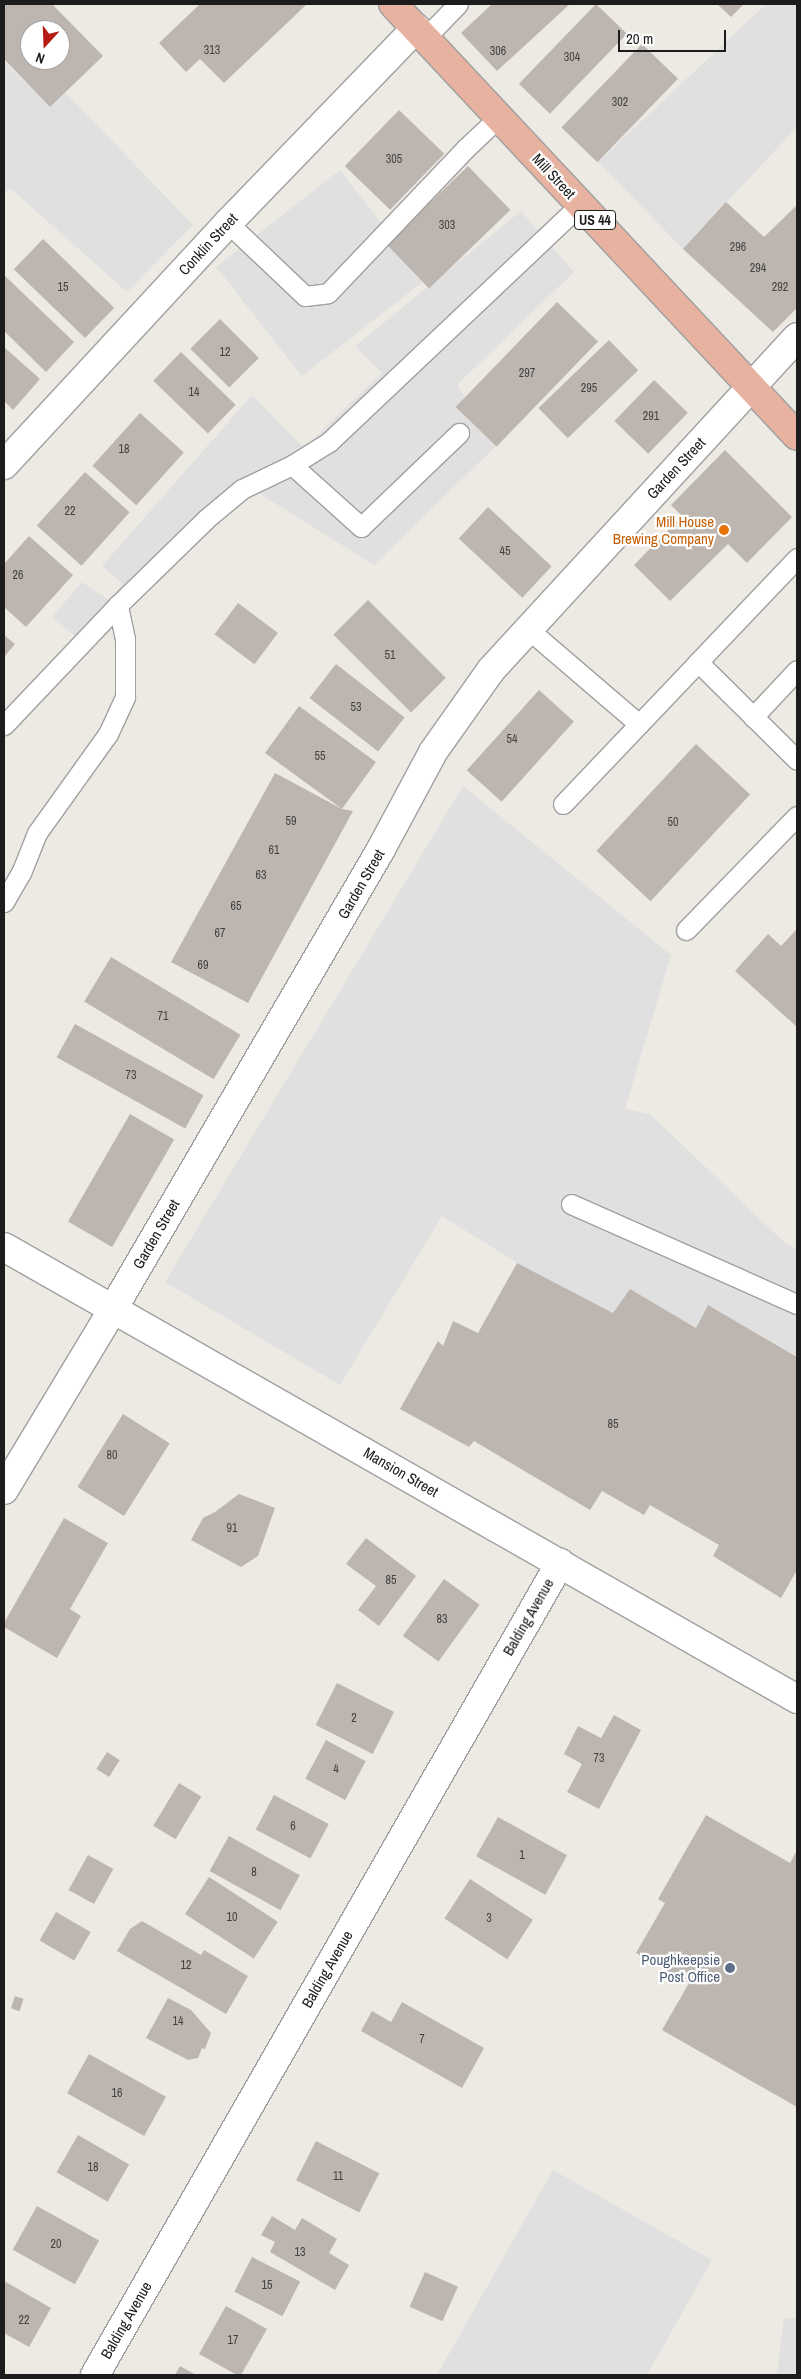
<!DOCTYPE html>
<style>
body{margin:0}
#map{position:relative;width:801px;height:2379px;overflow:hidden;background:#edeae3;font-family:"Archivo Narrow",sans-serif}
div>[style]{position:absolute}
.parking>*{inset:0;background:#e0e0e0;transform-origin:0 0}
.building>*{inset:0;background:#bdb6b0;transform-origin:0 0}
.roads{filter:drop-shadow(1px 0 #a0a0a0) drop-shadow(-1px 0 #a0a0a0) drop-shadow(0 1px #a0a0a0) drop-shadow(0 -1px #a0a0a0)}
.service>*{height:19px;margin:-9.5px;padding:0 9.5px;transform-origin:9.5px;border-radius:9.5px;background:#fff}
.minor>*{height:28px;margin:-14px;padding:0 14px;transform-origin:14px;border-radius:14px;background:#fff}
.trunk>*{height:28px;margin:-14px;padding:0 14px;transform-origin:14px;border-radius:14px;background:#e8b2a0}
.dots>*{width:14px;height:14px;translate:-50% -50%;box-sizing:border-box;border:2px solid #fff;border-radius:50%}
span{translate:-50% -50%;white-space:nowrap;text-align:center;line-height:1.15;-webkit-text-stroke:4.5px #fff;paint-order:stroke}
.number-label{font-size:12px;color:#444241}
.number-label span{-webkit-text-stroke-width:0}
.shield-label span{padding:1px 4px;background:#fff;border:1px solid;border-radius:4px;-webkit-text-stroke-width:0}
.shield-label{font-size:14px;color:#1c1c1c;font-weight:700}
.street-label{font-size:15px;color:#1c1c1c}
.food-label{font-size:15px;color:#c56008}
.right{translate:-100% -50%;text-align:right}
.service-label{font-size:15px;color:#4e5e75}
.frame{position:absolute;inset:0;border:5px solid #1c1c1c;pointer-events:none}
.north{position:absolute;left:20px;top:20px;width:50px;height:50px;box-sizing:border-box;background:#fff;border:1px solid #a4a4a4;border-radius:50%;rotate:200deg;font-size:14px;font-weight:700;line-height:20px;text-align:center;color:#1c1c1c}
.north::after{content:'';display:block;margin:auto;width:18px;height:22px;background:#b51b14;clip-path:polygon(50% 0,100% 100%,50% 72%,0 100%)}
.scale{position:absolute;left:618px;top:30px;width:108px;height:22px;box-sizing:border-box;border:2px solid #1c1c1c;border-top:0;padding-left:6px;font-size:15px;line-height:18px;white-space:nowrap;color:#1c1c1c;-webkit-text-stroke:4px #fff;paint-order:stroke}
</style>
<div id="map">
<div class="parking">
<div style="clip-path:polygon(766px 4px,797px 4px,797px 127px,683px 249px,598px 162px)"></div>
<div style="clip-path:polygon(4px 62px,50px 107px,65px 92px,193px 225px,127px 292px,10px 188px,4px 193px)"></div>
<div style="left:340px;top:170px;width:139px;height:157px;rotate:52deg"></div>
<div style="clip-path:polygon(521px 211px,574px 272px,457px 385px,496px 446px,374px 565px,254px 490px,89px 648px,52px 617px,82px 582px,110px 601px,122px 583px,102px 566px,252px 395px,304px 448px,382px 373px,355px 346px)"></div>
<div style="clip-path:polygon(463px 786px,671px 955px,625px 1109px,650px 1114px,785px 1243px,797px 1249px,797px 1356px,708px 1305px,696px 1328px,630px 1289px,613px 1313px,517px 1263px,442px 1216px,340px 1385px,165px 1282px)"></div>
<div style="clip-path:polygon(553px 2170px,712px 2260px,647px 2375px,437px 2375px)"></div>
<div style="clip-path:polygon(784px 2318px,797px 2319px,797px 2375px,777px 2375px)"></div>
</div>
<div class="building">
<div style="clip-path:polygon(evenodd,4px 4px,52px 4px,103px 56px,50px 107px,4px 59px,4px 4px,30px 30px,60px 30px,60px 60px,30px 60px,30px 30px)"></div>
<div style="clip-path:polygon(200px 4px,307px 4px,224px 83px,200px 59px,186px 72px,159px 43px)"></div>
<div style="clip-path:polygon(492px 4px,570px 4px,497px 71px,461px 33px)"></div>
<div style="left:596px;top:4px;width:43px;height:111px;rotate:44deg"></div>
<div style="clip-path:polygon(717px 4px,744px 4px,731px 17px)"></div>
<div style="left:642px;top:44px;width:50px;height:116px;rotate:44deg"></div>
<div style="left:399px;top:110px;width:63px;height:78px;rotate:44deg"></div>
<div style="left:468px;top:166px;width:61px;height:113px;rotate:46deg"></div>
<div style="clip-path:polygon(726px 202px,764px 237px,797px 205px,797px 308px,773px 332px,683px 249px)"></div>
<div style="left:43px;top:239px;width:99px;height:42px;rotate:44deg"></div>
<div style="clip-path:polygon(4px 275px,74px 342px,46px 372px,4px 331px)"></div>
<div style="left:557px;top:302px;width:57px;height:146px;rotate:44deg"></div>
<div style="left:220px;top:319px;width:55px;height:42px;rotate:45deg"></div>
<div style="left:609px;top:340px;width:42px;height:98px;rotate:46deg"></div>
<div style="clip-path:polygon(4px 347px,40px 379px,13px 410px,4px 401px)"></div>
<div style="left:181px;top:352px;width:76px;height:40px;rotate:44deg"></div>
<div style="left:654px;top:380px;width:47px;height:57px;rotate:44deg"></div>
<div style="left:140px;top:413px;width:59px;height:71px;rotate:42deg"></div>
<div style="clip-path:polygon(725px 450px,792px 517px,747px 563px,728px 544px,670px 601px,634px 565px,682px 516px,671px 505px)"></div>
<div style="left:85px;top:472px;width:60px;height:72px;rotate:42deg"></div>
<div style="left:488px;top:507px;width:87px;height:43px;rotate:43deg"></div>
<div style="clip-path:polygon(29px 536px,73px 575px,26px 627px,4px 607px,4px 564px)"></div>
<div style="left:368px;top:600px;width:110px;height:49px;rotate:45deg"></div>
<div style="left:238px;top:603px;width:50px;height:39px;rotate:37deg"></div>
<div style="clip-path:polygon(4px 635px,15px 644px,4px 657px)"></div>
<div style="left:336px;top:664px;width:87px;height:43px;rotate:38deg"></div>
<div style="left:539px;top:690px;width:47px;height:108px;rotate:42deg"></div>
<div style="clip-path:polygon(299px 706px,376px 762px,342px 809px,353px 811px,248px 1003px,171px 962px,275px 773px,342px 809px,265px 753px)"></div>
<div style="left:696px;top:744px;width:74px;height:146px;rotate:43deg"></div>
<div style="clip-path:polygon(797px 929px,797px 1027px,735px 971px,768px 934px,781px 946px)"></div>
<div style="left:111px;top:957px;width:151px;height:52px;rotate:31deg"></div>
<div style="left:75px;top:1024px;width:147px;height:38px;rotate:29deg"></div>
<div style="left:130px;top:1114px;width:51px;height:124px;rotate:30deg"></div>
<div style="clip-path:polygon(517px 1263px,613px 1313px,630px 1289px,696px 1328px,708px 1305px,797px 1357px,797px 1570px,781px 1598px,713px 1556px,719px 1545px,650px 1505px,644px 1515px,602px 1491px,590px 1510px,474px 1441px,469px 1447px,400px 1409px,438px 1341px,443px 1346px,453px 1321px,478px 1333px)"></div>
<div style="left:123px;top:1414px;width:55px;height:86px;rotate:32deg"></div>
<div style="clip-path:polygon(239px 1494px,275px 1508px,258px 1556px,241px 1567px,191px 1540px,203px 1518px,215px 1512px)"></div>
<div style="clip-path:polygon(64px 1518px,108px 1543px,70px 1609px,81px 1616px,57px 1658px,4px 1627px,4px 1623px)"></div>
<div style="clip-path:polygon(366px 1538px,416px 1576px,379px 1626px,358px 1610px,376px 1586px,346px 1564px)"></div>
<div style="left:444px;top:1579px;width:44px;height:70px;rotate:36deg"></div>
<div style="left:337px;top:1683px;width:64px;height:47px;rotate:27deg"></div>
<div style="clip-path:polygon(614px 1715px,641px 1730px,599px 1809px,567px 1792px,582px 1764px,564px 1754px,578px 1726px,601px 1738px)"></div>
<div style="left:326px;top:1740px;width:45px;height:44px;rotate:28deg"></div>
<div style="left:107px;top:1752px;width:15px;height:20px;rotate:32deg"></div>
<div style="left:179px;top:1783px;width:26px;height:50px;rotate:31deg"></div>
<div style="left:274px;top:1795px;width:62px;height:39px;rotate:28deg"></div>
<div style="clip-path:polygon(706px 1815px,790px 1863px,797px 1850px,797px 2107px,662px 2030px,689px 1983px,636px 1953px,665px 1903px,658px 1899px)"></div>
<div style="left:498px;top:1817px;width:79px;height:45px;rotate:29deg"></div>
<div style="left:229px;top:1836px;width:81px;height:40px;rotate:29deg"></div>
<div style="left:88px;top:1855px;width:29px;height:40px;rotate:29deg"></div>
<div style="left:209px;top:1877px;width:82px;height:44px;rotate:33deg"></div>
<div style="left:470px;top:1879px;width:75px;height:47px;rotate:33deg"></div>
<div style="left:56px;top:1912px;width:40px;height:33px;rotate:30deg"></div>
<div style="clip-path:polygon(142px 1921px,201px 1955px,204px 1950px,248px 1976px,226px 2014px,117px 1951px,130px 1929px)"></div>
<div style="left:15px;top:1996px;width:9px;height:13px;rotate:18deg"></div>
<div style="clip-path:polygon(168px 1998px,191px 2010px,211px 2033px,205px 2049px,202px 2048px,198px 2058px,188px 2060px,146px 2038px)"></div>
<div style="clip-path:polygon(402px 2002px,484px 2048px,462px 2088px,361px 2031px,372px 2011px,391px 2022px)"></div>
<div style="left:89px;top:2054px;width:88px;height:45px;rotate:29deg"></div>
<div style="left:78px;top:2135px;width:59px;height:43px;rotate:30deg"></div>
<div style="left:316px;top:2141px;width:71px;height:44px;rotate:27deg"></div>
<div style="left:37px;top:2206px;width:71px;height:50px;rotate:29deg"></div>
<div style="clip-path:polygon(272px 2216px,295px 2230px,302px 2218px,337px 2239px,329px 2253px,349px 2265px,335px 2290px,270px 2252px,275px 2242px,261px 2235px)"></div>
<div style="left:252px;top:2257px;width:54px;height:39px;rotate:27deg"></div>
<div style="left:425px;top:2272px;width:36px;height:38px;rotate:24deg"></div>
<div style="clip-path:polygon(4px 2281px,51px 2308px,29px 2347px,4px 2333px)"></div>
<div style="clip-path:polygon(226px 2306px,267px 2329px,241px 2375px,237px 2375px,199px 2354px)"></div>
<div style="clip-path:polygon(180px 2366px,196px 2375px,175px 2375px)"></div>
</div>
<div class="roads">
<div class="service">
<div style="left:425px;top:38px;width:47px;rotate:-45.9deg"></div>
<div style="left:228px;top:223px;width:106px;rotate:43.5deg"></div>
<div style="left:305px;top:296px;width:23px;rotate:-7deg"></div>
<div style="left:328px;top:293px;width:200px;rotate:-46.4deg"></div>
<div style="left:466px;top:148px;width:45px;rotate:-43.2deg"></div>
<div style="left:292px;top:465px;width:93px;rotate:41.9deg"></div>
<div style="left:361px;top:527px;width:136px;rotate:-43.8deg"></div>
<div style="left:797px;top:558px;width:144px;rotate:133.6deg"></div>
<div style="left:698px;top:662px;width:139px;rotate:44.7deg"></div>
<div style="left:528px;top:629px;width:146px;rotate:40.6deg"></div>
<div style="left:753px;top:717px;width:64px;rotate:-46.9deg"></div>
<div style="left:4px;top:725px;width:166px;rotate:-46.5deg"></div>
<div style="left:118px;top:605px;width:123px;rotate:-44.3deg"></div>
<div style="left:206px;top:519px;width:47px;rotate:-39.8deg"></div>
<div style="left:242px;top:489px;width:55px;rotate:-25.6deg"></div>
<div style="left:292px;top:465px;width:44px;rotate:-31.9deg"></div>
<div style="left:329px;top:442px;width:347px;rotate:-43.4deg"></div>
<div style="left:563px;top:804px;width:196px;rotate:-46.4deg"></div>
<div style="left:4px;top:902px;width:34px;rotate:-60deg"></div>
<div style="left:21px;top:873px;width:43px;rotate:-68.2deg"></div>
<div style="left:37px;top:833px;width:122px;rotate:-54.4deg"></div>
<div style="left:108px;top:734px;width:41px;rotate:-65.3deg"></div>
<div style="left:125px;top:697px;width:58px;rotate:-90deg"></div>
<div style="left:125px;top:639px;width:35px;rotate:-102deg"></div>
<div style="left:686px;top:930px;width:159px;rotate:-45.8deg"></div>
<div style="left:571px;top:1204px;width:247px;rotate:23.9deg"></div>
</div>
<div class="minor">
<div style="left:4px;top:465px;width:330px;rotate:-47.2deg"></div>
<div style="left:228px;top:223px;width:271px;rotate:-46deg"></div>
<div style="left:4px;top:1247px;width:913px;rotate:29.68deg"></div>
<div style="left:4px;top:1490px;width:211px;rotate:-58.9deg"></div>
<div style="left:113px;top:1309px;width:530px;rotate:-59.76deg"></div>
<div style="left:380px;top:851px;width:112px;rotate:-61.8deg"></div>
<div style="left:433px;top:752px;width:100px;rotate:-54.7deg"></div>
<div style="left:491px;top:670px;width:452px;rotate:-47.4deg"></div>
<div style="left:95px;top:2375px;width:936px;rotate:-60.2deg"></div>
</div>
<div class="trunk">
<div style="left:393px;top:4px;width:591px;rotate:46.92deg"></div>
</div>
</div>
<div class="dots">
<div style="left:724px;top:530px;background:#e8710a"></div>
<div style="left:730px;top:1968px;background:#5c6f8a"></div>
</div>
<div class="number-label">
<span style="left:212px;top:51px">313</span>
<span style="left:498px;top:52px">306</span>
<span style="left:572px;top:58px">304</span>
<span style="left:620px;top:103px">302</span>
<span style="left:394px;top:160px">305</span>
<span style="left:447px;top:226px">303</span>
<span style="left:738px;top:248px">296</span>
<span style="left:758px;top:269px">294</span>
<span style="left:63px;top:288px">15</span>
<span style="left:780px;top:288px">292</span>
<span style="left:225px;top:353px">12</span>
<span style="left:527px;top:374px">297</span>
<span style="left:589px;top:389px">295</span>
<span style="left:194px;top:393px">14</span>
<span style="left:651px;top:417px">291</span>
<span style="left:124px;top:450px">18</span>
<span style="left:70px;top:512px">22</span>
<span style="left:505px;top:552px">45</span>
<span style="left:18px;top:576px">26</span>
<span style="left:390px;top:656px">51</span>
<span style="left:356px;top:708px">53</span>
<span style="left:512px;top:740px">54</span>
<span style="left:320px;top:757px">55</span>
<span style="left:291px;top:822px">59</span>
<span style="left:673px;top:823px">50</span>
<span style="left:274px;top:851px">61</span>
<span style="left:261px;top:876px">63</span>
<span style="left:236px;top:907px">65</span>
<span style="left:220px;top:934px">67</span>
<span style="left:203px;top:966px">69</span>
<span style="left:163px;top:1017px">71</span>
<span style="left:131px;top:1076px">73</span>
<span style="left:613px;top:1425px">85</span>
<span style="left:112px;top:1456px">80</span>
<span style="left:232px;top:1529px">91</span>
<span style="left:391px;top:1581px">85</span>
<span style="left:442px;top:1620px">83</span>
<span style="left:354px;top:1719px">2</span>
<span style="left:599px;top:1759px">73</span>
<span style="left:336px;top:1770px">4</span>
<span style="left:293px;top:1827px">6</span>
<span style="left:522px;top:1856px">1</span>
<span style="left:254px;top:1873px">8</span>
<span style="left:232px;top:1918px">10</span>
<span style="left:489px;top:1919px">3</span>
<span style="left:186px;top:1966px">12</span>
<span style="left:178px;top:2022px">14</span>
<span style="left:422px;top:2040px">7</span>
<span style="left:117px;top:2094px">16</span>
<span style="left:93px;top:2168px">18</span>
<span style="left:338px;top:2177px">11</span>
<span style="left:56px;top:2245px">20</span>
<span style="left:300px;top:2253px">13</span>
<span style="left:267px;top:2286px">15</span>
<span style="left:24px;top:2321px">22</span>
<span style="left:233px;top:2341px">17</span>
</div>
<div class="shield-label">
<span style="left:595px;top:220px">US 44</span>
</div>
<div class="street-label">
<span style="left:554px;top:176px;rotate:47deg">Mill Street</span>
<span style="left:208px;top:244px;rotate:-47deg">Conklin Street</span>
<span style="left:676px;top:468px;rotate:-47deg">Garden Street</span>
<span style="left:361px;top:884px;rotate:-60deg">Garden Street</span>
<span style="left:156px;top:1234px;rotate:-60deg">Garden Street</span>
<span style="left:401px;top:1472px;rotate:30deg">Mansion Street</span>
<span style="left:528px;top:1617px;rotate:-60deg">Balding Avenue</span>
<span style="left:327px;top:1969px;rotate:-60deg">Balding Avenue</span>
<span style="left:126px;top:2320px;rotate:-60deg">Balding Avenue</span>
</div>
<div class="food-label">
<span class="right" style="left:714px;top:530px">Mill House<br>Brewing Company</span>
</div>
<div class="service-label">
<span class="right" style="left:720px;top:1968px">Poughkeepsie<br>Post Office</span>
</div>
<div class="frame"></div>
<div class="north">N</div>
<div class="scale">20 m</div>
</div>
